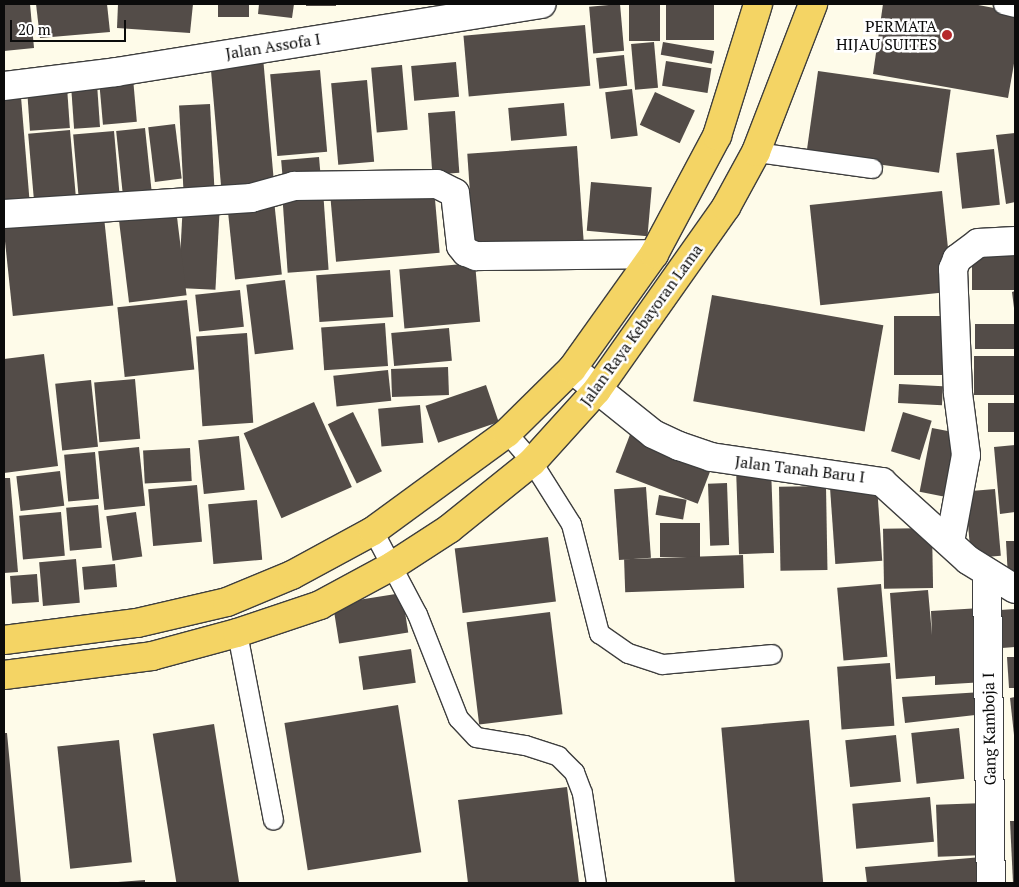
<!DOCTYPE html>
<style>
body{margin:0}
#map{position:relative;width:1019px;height:887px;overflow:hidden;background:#fefbe9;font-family:"PT Serif",serif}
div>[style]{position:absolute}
.building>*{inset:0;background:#534c48;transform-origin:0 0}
.roads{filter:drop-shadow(1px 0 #3e3e3e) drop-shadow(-1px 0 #3e3e3e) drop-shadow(0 1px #3e3e3e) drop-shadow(0 -1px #3e3e3e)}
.lane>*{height:19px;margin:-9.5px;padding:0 9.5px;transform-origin:9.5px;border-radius:9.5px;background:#fff}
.street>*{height:28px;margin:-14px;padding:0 14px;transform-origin:14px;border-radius:14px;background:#fff}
.primary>*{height:28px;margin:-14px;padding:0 14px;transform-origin:14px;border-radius:14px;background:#f4d464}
.dots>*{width:14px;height:14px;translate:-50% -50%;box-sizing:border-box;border:2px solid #fff;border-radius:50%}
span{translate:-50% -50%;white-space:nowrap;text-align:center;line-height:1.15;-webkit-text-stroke:5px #fff;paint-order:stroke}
.poi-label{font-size:16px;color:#0b0b0b}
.right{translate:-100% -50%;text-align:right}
.street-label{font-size:16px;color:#0b0b0b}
.frame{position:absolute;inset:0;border:5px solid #0b0b0b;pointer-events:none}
.scale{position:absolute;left:10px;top:20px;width:116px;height:22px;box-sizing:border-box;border:2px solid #0b0b0b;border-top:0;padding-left:6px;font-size:15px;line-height:18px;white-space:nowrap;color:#0b0b0b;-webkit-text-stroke:4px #fff;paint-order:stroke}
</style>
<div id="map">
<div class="building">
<div style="clip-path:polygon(4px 4px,30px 4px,34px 48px,4px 51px)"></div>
<div style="clip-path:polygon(36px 4px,107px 4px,110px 32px,40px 38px)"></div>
<div style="clip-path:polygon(118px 4px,193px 4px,190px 33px,117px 28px)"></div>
<div style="left:218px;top:4px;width:31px;height:13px"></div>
<div style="clip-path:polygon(259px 4px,294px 4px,292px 18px,258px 14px)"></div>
<div style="left:306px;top:4px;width:30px;height:2px"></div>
<div style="left:620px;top:4px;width:47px;height:31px;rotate:85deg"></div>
<div style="left:629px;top:4px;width:31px;height:37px"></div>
<div style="left:666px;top:4px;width:48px;height:36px"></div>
<div style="clip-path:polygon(883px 4px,973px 4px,1015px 12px,1015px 58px,1008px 98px,873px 74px)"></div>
<div style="left:585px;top:25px;width:61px;height:122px;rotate:85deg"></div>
<div style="left:654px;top:42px;width:46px;height:23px;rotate:85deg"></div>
<div style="left:663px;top:42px;width:52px;height:13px;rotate:10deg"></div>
<div style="left:624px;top:55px;width:31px;height:28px;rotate:84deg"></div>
<div style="left:263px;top:57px;width:126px;height:53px;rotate:85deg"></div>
<div style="left:666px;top:61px;width:46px;height:25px;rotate:9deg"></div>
<div style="left:456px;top:62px;width:35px;height:45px;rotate:85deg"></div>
<div style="left:402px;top:65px;width:65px;height:31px;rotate:85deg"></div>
<div style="left:320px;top:70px;width:82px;height:50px;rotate:85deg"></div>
<div style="left:818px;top:71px;width:134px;height:84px;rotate:8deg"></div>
<div style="left:133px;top:78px;width:44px;height:34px;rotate:85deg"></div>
<div style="left:367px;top:80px;width:82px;height:36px;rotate:85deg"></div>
<div style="left:97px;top:84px;width:43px;height:26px;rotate:86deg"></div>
<div style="left:67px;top:87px;width:41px;height:40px;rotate:86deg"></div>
<div style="left:632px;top:89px;width:47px;height:27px;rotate:83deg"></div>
<div style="left:655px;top:92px;width:44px;height:36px;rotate:25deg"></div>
<div style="clip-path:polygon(21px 97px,30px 206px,4px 209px,4px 98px)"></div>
<div style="left:564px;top:103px;width:33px;height:56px;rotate:85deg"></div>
<div style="left:210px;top:104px;width:84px;height:31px;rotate:87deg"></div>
<div style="left:455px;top:111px;width:62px;height:27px;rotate:86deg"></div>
<div style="left:175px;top:124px;width:55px;height:27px;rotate:83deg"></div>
<div style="left:145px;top:128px;width:65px;height:29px;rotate:84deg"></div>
<div style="left:70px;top:130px;width:73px;height:42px;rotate:85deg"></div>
<div style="left:114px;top:131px;width:70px;height:41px;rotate:85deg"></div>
<div style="clip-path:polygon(1015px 133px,1015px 202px,1006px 204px,996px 135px)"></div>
<div style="left:577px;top:146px;width:100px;height:110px;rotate:86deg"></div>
<div style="left:994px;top:149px;width:56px;height:38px;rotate:84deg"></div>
<div style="left:319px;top:157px;width:22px;height:38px;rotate:85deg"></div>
<div style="left:591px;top:182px;width:61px;height:49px;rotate:5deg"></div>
<div style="left:434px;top:188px;width:65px;height:104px;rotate:85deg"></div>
<div style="left:323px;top:190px;width:80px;height:41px;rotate:86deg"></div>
<div style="left:942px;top:191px;width:101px;height:133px;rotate:84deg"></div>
<div style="left:274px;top:200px;width:75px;height:47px;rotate:84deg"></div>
<div style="left:183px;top:202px;width:37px;height:86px;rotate:3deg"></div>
<div style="left:176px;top:209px;width:87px;height:58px;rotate:83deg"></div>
<div style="left:104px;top:217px;width:89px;height:101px;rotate:84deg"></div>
<div style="left:1015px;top:248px;width:42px;height:43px;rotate:90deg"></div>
<div style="left:475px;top:263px;width:59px;height:76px;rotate:85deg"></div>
<div style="left:390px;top:270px;width:47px;height:74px;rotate:86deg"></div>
<div style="left:285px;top:280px;width:70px;height:39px;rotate:83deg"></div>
<div style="left:240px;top:290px;width:37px;height:45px;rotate:84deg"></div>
<div style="clip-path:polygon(1015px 291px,1015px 308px,1014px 308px,1012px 292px)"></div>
<div style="left:712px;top:295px;width:174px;height:108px;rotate:10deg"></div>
<div style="left:187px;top:300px;width:70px;height:70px;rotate:84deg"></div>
<div style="left:953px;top:316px;width:59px;height:59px;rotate:90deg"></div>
<div style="left:385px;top:323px;width:43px;height:64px;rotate:86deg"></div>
<div style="left:1015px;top:324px;width:25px;height:40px;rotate:90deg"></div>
<div style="left:449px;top:328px;width:33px;height:58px;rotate:85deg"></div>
<div style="left:247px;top:333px;width:90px;height:51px;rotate:86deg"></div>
<div style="clip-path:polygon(44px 354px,58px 466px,4px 473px,4px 359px)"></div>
<div style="left:1015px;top:356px;width:39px;height:41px;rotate:90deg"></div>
<div style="left:448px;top:367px;width:28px;height:57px;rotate:88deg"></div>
<div style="left:388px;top:370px;width:31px;height:55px;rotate:84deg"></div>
<div style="left:135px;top:379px;width:60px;height:41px;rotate:85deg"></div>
<div style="left:91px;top:380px;width:67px;height:36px;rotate:84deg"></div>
<div style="left:899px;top:384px;width:44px;height:19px;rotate:3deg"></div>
<div style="left:486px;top:385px;width:39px;height:64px;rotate:71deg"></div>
<div style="left:314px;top:402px;width:93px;height:77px;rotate:66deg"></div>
<div style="left:1015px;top:403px;width:29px;height:27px;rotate:90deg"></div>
<div style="left:420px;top:405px;width:38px;height:42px;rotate:85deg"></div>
<div style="left:353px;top:412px;width:66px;height:28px;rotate:64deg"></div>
<div style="left:903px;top:412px;width:30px;height:41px;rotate:17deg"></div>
<div style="left:932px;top:428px;width:32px;height:65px;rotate:11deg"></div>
<div style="left:631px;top:432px;width:88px;height:43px;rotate:21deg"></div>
<div style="left:239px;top:436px;width:54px;height:41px;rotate:84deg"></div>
<div style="clip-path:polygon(1015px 445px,1015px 512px,1000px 514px,994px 447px)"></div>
<div style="left:139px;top:447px;width:59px;height:41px;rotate:84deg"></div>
<div style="left:190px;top:448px;width:33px;height:47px;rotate:87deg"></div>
<div style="left:95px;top:452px;width:47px;height:31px;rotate:85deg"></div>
<div style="left:771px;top:467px;width:86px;height:35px;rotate:88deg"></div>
<div style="left:60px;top:471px;width:35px;height:44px;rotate:83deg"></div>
<div style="clip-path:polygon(4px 478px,10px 478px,18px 572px,4px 573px)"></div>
<div style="left:727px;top:483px;width:62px;height:19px;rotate:88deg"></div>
<div style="left:197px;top:485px;width:57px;height:49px;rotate:85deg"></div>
<div style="left:826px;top:486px;width:84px;height:47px;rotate:89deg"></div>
<div style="left:877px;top:486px;width:75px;height:47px;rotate:86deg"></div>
<div style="left:646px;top:487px;width:71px;height:32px;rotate:86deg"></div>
<div style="left:995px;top:489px;width:67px;height:30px;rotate:85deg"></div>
<div style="left:659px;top:495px;width:28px;height:20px;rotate:10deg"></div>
<div style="left:257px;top:500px;width:60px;height:49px;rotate:85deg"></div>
<div style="left:98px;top:505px;width:43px;height:32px;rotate:85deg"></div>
<div style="left:61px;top:512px;width:44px;height:42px;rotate:85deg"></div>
<div style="left:136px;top:512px;width:45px;height:30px;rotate:82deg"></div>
<div style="left:660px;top:523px;width:40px;height:34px"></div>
<div style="left:932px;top:528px;width:60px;height:49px;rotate:89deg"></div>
<div style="left:548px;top:537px;width:65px;height:94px;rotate:83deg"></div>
<div style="clip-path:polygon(1006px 541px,1015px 541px,1015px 578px,1008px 578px)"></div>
<div style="left:743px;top:555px;width:33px;height:119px;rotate:88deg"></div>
<div style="left:76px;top:559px;width:44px;height:37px;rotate:85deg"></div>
<div style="left:115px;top:564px;width:23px;height:33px;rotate:85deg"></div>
<div style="left:37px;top:574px;width:28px;height:27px;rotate:86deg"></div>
<div style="left:881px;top:584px;width:73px;height:44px;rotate:85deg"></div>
<div style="clip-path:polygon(928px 590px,932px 635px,931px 611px,981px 608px,985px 682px,935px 685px,935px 676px,896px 679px,890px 593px)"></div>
<div style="left:402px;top:593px;width:40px;height:70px;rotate:81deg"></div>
<div style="clip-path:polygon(1015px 609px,1015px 647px,1002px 648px,1000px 610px)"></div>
<div style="left:550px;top:612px;width:103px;height:84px;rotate:83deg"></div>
<div style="left:411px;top:649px;width:34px;height:53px;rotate:82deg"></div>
<div style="clip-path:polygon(1007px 657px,1015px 657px,1015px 688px,1009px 688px)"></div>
<div style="left:890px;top:663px;width:63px;height:53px;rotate:86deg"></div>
<div style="clip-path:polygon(982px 692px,984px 714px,905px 723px,902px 697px)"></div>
<div style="clip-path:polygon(1015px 697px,1015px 735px,1014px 735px,1010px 698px)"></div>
<div style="left:398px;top:705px;width:149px;height:115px;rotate:81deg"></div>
<div style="left:809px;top:720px;width:164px;height:88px;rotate:85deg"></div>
<div style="left:214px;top:724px;width:161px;height:62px;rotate:81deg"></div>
<div style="left:959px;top:728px;width:51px;height:48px;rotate:84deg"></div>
<div style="clip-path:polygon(4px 733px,7px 733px,21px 883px,4px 883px)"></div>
<div style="left:896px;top:735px;width:47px;height:51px;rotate:84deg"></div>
<div style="left:119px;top:740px;width:123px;height:62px;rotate:84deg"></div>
<div style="clip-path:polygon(567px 787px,579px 883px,468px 883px,458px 800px)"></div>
<div style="left:930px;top:797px;width:45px;height:78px;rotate:85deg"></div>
<div style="left:985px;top:803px;width:52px;height:49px;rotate:88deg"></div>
<div style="clip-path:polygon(1010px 821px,1015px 821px,1015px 883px,1013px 883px)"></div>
<div style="clip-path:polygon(982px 857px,984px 883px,867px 883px,865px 867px)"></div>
<div style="clip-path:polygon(145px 880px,145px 883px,118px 883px,118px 882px)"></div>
</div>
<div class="roads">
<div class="lane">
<div style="left:1003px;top:4px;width:12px;rotate:14deg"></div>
<div style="left:756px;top:152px;width:117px;rotate:7.9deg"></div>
<div style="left:507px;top:433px;width:38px;rotate:49deg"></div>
<div style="left:532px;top:462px;width:73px;rotate:57.8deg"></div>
<div style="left:571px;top:524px;width:113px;rotate:75.6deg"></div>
<div style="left:599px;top:633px;width:35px;rotate:35deg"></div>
<div style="left:628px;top:653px;width:36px;rotate:18deg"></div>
<div style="left:662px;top:664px;width:110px;rotate:-5.2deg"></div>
<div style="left:373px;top:531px;width:94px;rotate:62.1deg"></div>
<div style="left:417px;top:614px;width:112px;rotate:68.5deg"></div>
<div style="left:458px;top:718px;width:26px;rotate:47deg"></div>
<div style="left:476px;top:737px;width:50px;rotate:9.3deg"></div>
<div style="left:525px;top:745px;width:35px;rotate:18deg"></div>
<div style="left:558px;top:756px;width:23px;rotate:45deg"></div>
<div style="left:574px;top:772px;width:22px;rotate:69deg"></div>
<div style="left:582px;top:793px;width:91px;rotate:81.2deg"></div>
<div style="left:237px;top:633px;width:190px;rotate:79.1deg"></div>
</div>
<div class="street">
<div style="left:4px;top:86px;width:113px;rotate:-7.1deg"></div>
<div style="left:116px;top:72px;width:431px;rotate:-9.1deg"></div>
<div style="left:4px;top:214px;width:248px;rotate:-3.7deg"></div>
<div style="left:251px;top:198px;width:45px;rotate:-15.6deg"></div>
<div style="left:294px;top:186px;width:143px;rotate:-0.8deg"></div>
<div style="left:437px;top:184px;width:20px;rotate:27deg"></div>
<div style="left:455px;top:193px;width:53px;rotate:83.5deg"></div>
<div style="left:461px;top:246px;width:8px;rotate:50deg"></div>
<div style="left:466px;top:252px;width:11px;rotate:22deg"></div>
<div style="left:476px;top:256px;width:178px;rotate:-0.6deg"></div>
<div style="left:572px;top:369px;width:104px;rotate:38.7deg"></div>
<div style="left:653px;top:434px;width:29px;rotate:25deg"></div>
<div style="left:679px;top:446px;width:34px;rotate:19deg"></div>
<div style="left:711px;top:457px;width:173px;rotate:8.3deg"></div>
<div style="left:882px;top:482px;width:116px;rotate:42.2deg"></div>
<div style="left:968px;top:560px;width:55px;rotate:31.7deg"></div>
<div style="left:950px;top:542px;width:88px;rotate:-79.6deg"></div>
<div style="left:966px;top:455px;width:63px;rotate:-97.4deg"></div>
<div style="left:958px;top:393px;width:124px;rotate:-92.3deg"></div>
<div style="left:953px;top:269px;width:11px;rotate:-68deg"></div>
<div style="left:957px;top:259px;width:26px;rotate:-37deg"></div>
<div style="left:978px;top:243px;width:37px;rotate:-3deg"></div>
<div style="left:987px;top:574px;width:309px;rotate:89.3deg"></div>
</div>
<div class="primary">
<div style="left:4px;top:640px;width:134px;rotate:-7.3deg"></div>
<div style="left:137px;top:623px;width:92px;rotate:-13.1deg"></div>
<div style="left:227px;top:602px;width:70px;rotate:-22.6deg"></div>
<div style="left:292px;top:575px;width:92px;rotate:-28.5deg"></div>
<div style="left:373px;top:531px;width:166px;rotate:-36.2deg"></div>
<div style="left:507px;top:433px;width:91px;rotate:-44.6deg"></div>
<div style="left:572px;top:369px;width:141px;rotate:-54.5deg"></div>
<div style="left:654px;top:254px;width:134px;rotate:-61.9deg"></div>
<div style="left:717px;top:136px;width:138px;rotate:-72.7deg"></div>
<div style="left:4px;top:675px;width:149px;rotate:-7.3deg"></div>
<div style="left:152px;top:656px;width:88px;rotate:-15.1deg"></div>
<div style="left:237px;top:633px;width:88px;rotate:-18.6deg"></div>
<div style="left:320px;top:605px;width:82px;rotate:-28.4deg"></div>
<div style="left:392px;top:566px;width:68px;rotate:-33deg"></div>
<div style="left:449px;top:529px;width:107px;rotate:-38.9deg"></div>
<div style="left:532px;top:462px;width:97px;rotate:-47.9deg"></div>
<div style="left:597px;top:390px;width:224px;rotate:-54.8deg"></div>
<div style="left:726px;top:207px;width:63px;rotate:-61.4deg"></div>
<div style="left:756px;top:152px;width:159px;rotate:-68.9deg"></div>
</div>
</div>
<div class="dots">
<div style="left:947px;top:35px;background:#b5292c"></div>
</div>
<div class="poi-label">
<span class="right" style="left:937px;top:35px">PERMATA<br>HIJAU SUITES</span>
</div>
<div class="street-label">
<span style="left:273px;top:46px;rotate:-9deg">Jalan Assofa I</span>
<span style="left:641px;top:325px;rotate:-54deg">Jalan Raya Kebayoran Lama</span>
<span style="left:800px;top:469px;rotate:7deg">Jalan Tanah Baru I</span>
<span style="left:989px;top:729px;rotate:-91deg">Gang Kamboja I</span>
</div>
<div class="frame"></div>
<div class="scale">20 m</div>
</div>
